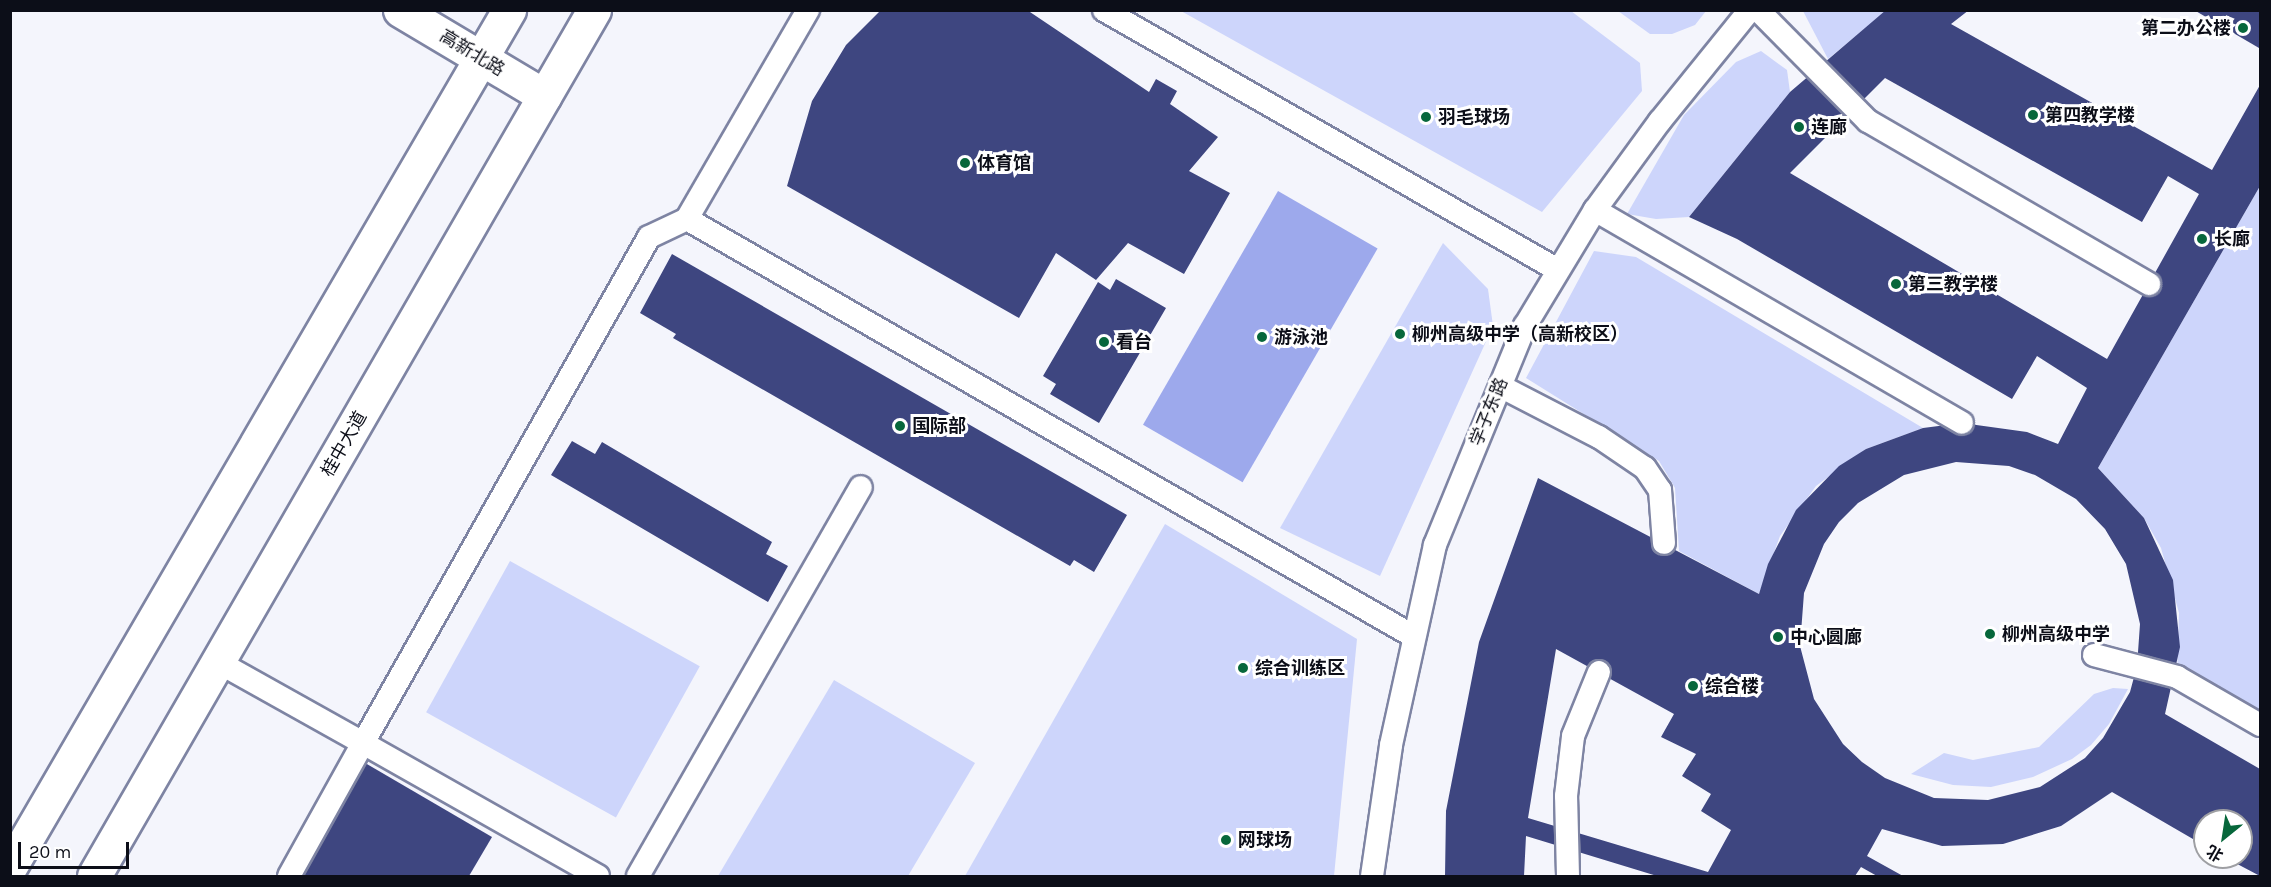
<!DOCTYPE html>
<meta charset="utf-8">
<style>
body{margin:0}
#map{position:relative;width:2271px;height:887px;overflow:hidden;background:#f4f5fc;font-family:Karla,"Noto Sans SC",sans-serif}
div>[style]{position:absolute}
.green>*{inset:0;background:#cdd5fb;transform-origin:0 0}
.water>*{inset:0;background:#9da9ec;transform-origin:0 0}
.building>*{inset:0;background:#3e4680}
.roads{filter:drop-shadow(2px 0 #7e84a3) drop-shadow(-2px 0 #7e84a3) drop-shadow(0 2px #7e84a3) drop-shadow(0 -2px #7e84a3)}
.service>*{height:22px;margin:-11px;padding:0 11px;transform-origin:11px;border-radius:11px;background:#fff}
.tertiary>*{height:33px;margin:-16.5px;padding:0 16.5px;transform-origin:16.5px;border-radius:16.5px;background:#fff}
.primary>*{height:33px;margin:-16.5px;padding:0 16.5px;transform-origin:16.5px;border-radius:16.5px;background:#fff}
.dots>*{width:16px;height:16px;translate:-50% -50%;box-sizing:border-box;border:3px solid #fff;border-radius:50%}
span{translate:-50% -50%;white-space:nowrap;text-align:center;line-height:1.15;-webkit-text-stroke:6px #fff;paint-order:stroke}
.poi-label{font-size:18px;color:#0c0e18;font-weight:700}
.right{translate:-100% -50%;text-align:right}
.left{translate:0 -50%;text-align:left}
.street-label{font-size:18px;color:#0c0e18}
.frame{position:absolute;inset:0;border:12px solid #0c0e18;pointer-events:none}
.north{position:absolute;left:2193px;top:809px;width:60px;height:60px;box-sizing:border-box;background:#fff;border:2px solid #9e9fa3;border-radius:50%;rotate:210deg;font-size:16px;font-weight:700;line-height:24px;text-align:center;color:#0c0e18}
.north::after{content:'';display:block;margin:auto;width:21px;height:27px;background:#07673b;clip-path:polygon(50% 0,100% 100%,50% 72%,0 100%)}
.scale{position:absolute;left:18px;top:842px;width:111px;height:27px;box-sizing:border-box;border:3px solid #0c0e18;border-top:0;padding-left:8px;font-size:18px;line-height:21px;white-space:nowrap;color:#0c0e18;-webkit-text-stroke:4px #fff;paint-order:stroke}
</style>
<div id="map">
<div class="green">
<div style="clip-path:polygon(1181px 11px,1571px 11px,1640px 63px,1642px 91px,1542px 212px)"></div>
<div style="clip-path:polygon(1618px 11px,1706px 11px,1695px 25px,1672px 34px,1650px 34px)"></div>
<div style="clip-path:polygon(1803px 11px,1886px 11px,1828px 59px)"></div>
<div style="clip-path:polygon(1761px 51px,1787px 70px,1790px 92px,1689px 217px,1656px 219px,1627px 214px,1684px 115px,1736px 62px)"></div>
<div style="clip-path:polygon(2260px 186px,2260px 725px,2177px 677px,2179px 613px,2161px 548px,2144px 518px,2098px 468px)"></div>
<div style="clip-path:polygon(1443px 243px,1488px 289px,1493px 326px,1380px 576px,1280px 528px)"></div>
<div style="clip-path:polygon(1594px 251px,1636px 257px,1923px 428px,1866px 449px,1816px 486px,1780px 536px,1759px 594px,1679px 551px,1675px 488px,1659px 461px,1526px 378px)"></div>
<div style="clip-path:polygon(1165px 524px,1357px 639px,1334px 876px,965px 876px)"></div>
<div style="left:510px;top:561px;width:217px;height:173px;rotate:29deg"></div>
<div style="clip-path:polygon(834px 680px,975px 763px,908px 876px,718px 876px)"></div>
<div style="clip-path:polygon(2113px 688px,2128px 689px,2109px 724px,2091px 745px,2072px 759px,2033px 777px,1991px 787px,1953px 785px,1911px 774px,1944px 753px,1973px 760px,2039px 747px,2094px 694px)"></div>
</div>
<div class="water">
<div style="left:1278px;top:191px;width:115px;height:270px;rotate:30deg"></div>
</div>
<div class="building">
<div style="clip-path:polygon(881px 10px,1027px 10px,1149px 92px,1156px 79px,1177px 91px,1170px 104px,1218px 137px,1189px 171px,1230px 193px,1184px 274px,1128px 243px,1096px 280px,1056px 253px,1019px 318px,787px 186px,812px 101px,846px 45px)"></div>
<div style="clip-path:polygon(evenodd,1886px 10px,1969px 10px,1951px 24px,2212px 170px,2260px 85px,2260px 186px,2098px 468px,2144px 518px,2173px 580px,2180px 647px,2165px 714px,2260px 769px,2260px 876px,2224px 857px,2241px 857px,2241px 821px,2205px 821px,2205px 846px,2112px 792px,2061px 826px,2003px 844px,1942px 846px,1882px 829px,1867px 856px,1903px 876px,1877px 876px,1861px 867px,1855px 876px,1657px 876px,1526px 836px,1524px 876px,1445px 876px,1446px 811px,1479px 642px,1538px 478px,1759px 594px,1768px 564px,1796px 510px,1839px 466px,1866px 449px,1923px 428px,1962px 423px,2027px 432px,2058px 444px,2087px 388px,2037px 356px,2012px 399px,1737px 239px,1689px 217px,1790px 92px,1886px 10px,1885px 78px,2142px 222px,2168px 176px,2199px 194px,2107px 359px,1790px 173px,1885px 78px,1886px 10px,1956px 462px,2009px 466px,2035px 475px,2076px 499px,2105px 529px,2126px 564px,2140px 624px,2137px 666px,2130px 692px,2103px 738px,2085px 758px,2040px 787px,1988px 800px,1934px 798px,1885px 778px,1862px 762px,1843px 744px,1814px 699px,1800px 646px,1804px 593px,1824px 544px,1839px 522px,1858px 503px,1904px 475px,1956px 462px,1886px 10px,1556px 649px,1674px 714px,1661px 737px,1696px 754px,1682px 776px,1711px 794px,1701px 811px,1731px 830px,1708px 872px,1528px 818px,1556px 649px)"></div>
<div style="clip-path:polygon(2194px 10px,2260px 10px,2260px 46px,2259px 48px)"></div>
<div style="clip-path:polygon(672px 254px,1127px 515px,1094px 572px,1074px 560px,1070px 566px,673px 338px,676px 334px,640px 313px)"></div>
<div style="clip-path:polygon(1116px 279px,1166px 308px,1099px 423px,1050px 394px,1056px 384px,1043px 376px,1098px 282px,1110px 290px)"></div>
<div style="clip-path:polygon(572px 441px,595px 454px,602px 442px,772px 542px,766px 554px,788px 566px,768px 602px,551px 475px)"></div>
<div style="clip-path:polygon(360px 760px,492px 837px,469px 876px,292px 876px)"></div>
</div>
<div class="roads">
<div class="service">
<div style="left:808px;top:10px;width:241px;rotate:120.1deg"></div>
<div style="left:687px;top:219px;width:837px;rotate:29.87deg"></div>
<div style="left:1104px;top:10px;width:523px;rotate:29.8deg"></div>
<div style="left:1758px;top:10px;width:156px;rotate:45.3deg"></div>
<div style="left:1868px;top:121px;width:325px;rotate:30.1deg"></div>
<div style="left:1595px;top:210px;width:424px;rotate:30.1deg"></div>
<div style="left:1500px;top:386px;width:111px;rotate:27.3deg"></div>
<div style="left:1599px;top:437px;width:55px;rotate:34deg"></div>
<div style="left:1645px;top:468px;width:27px;rotate:56deg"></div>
<div style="left:1660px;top:490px;width:53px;rotate:85.7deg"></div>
<div style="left:2094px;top:655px;width:86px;rotate:14.8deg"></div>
<div style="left:2177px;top:677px;width:96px;rotate:30deg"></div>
<div style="left:218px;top:662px;width:166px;rotate:29.2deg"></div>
<div style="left:363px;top:743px;width:581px;rotate:-60.52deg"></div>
<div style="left:649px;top:237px;width:42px;rotate:-25.3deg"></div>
<div style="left:289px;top:876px;width:152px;rotate:-60.9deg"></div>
<div style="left:363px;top:743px;width:270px;rotate:29.5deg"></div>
<div style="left:638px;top:876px;width:448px;rotate:-60.2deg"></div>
<div style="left:1372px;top:876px;width:132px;rotate:-81.7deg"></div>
<div style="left:1391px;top:745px;width:205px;rotate:-77.6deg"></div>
<div style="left:1435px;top:545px;width:237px;rotate:-67.7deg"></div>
<div style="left:1525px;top:326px;width:135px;rotate:-58.9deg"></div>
<div style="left:1595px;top:210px;width:110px;rotate:-53.9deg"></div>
<div style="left:1660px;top:121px;width:143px;rotate:-51deg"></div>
<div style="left:1568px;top:876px;width:80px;rotate:-91.4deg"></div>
<div style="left:1566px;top:796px;width:60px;rotate:-83.3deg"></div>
<div style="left:1573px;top:736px;width:69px;rotate:-67.9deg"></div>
</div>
<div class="tertiary">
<div style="left:400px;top:10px;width:168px;rotate:30.8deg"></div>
</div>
<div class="primary">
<div style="left:10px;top:867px;width:992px;rotate:-59.79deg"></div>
<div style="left:94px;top:876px;width:1000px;rotate:-60deg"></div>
</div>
</div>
<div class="dots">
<div style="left:2243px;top:28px;background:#07673b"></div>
<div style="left:2033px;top:115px;background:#07673b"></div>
<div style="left:1426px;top:117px;background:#07673b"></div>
<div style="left:1799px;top:127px;background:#07673b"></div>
<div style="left:965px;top:163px;background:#07673b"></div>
<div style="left:2202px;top:239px;background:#07673b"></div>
<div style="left:1896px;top:284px;background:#07673b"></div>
<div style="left:1400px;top:334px;background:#07673b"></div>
<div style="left:1262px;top:337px;background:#07673b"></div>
<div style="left:1104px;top:342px;background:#07673b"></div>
<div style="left:900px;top:426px;background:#07673b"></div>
<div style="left:1990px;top:634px;background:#07673b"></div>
<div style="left:1778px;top:637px;background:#07673b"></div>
<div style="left:1243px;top:668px;background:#07673b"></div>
<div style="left:1693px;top:686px;background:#07673b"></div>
<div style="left:1226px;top:840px;background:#07673b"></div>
</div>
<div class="poi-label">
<span class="right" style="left:2231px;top:28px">第二办公楼</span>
<span class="left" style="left:2045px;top:115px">第四教学楼</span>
<span class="left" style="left:1438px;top:117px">羽毛球场</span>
<span class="left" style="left:1811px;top:127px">连廊</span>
<span class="left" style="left:977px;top:163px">体育馆</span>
<span class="left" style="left:2214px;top:239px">长廊</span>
<span class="left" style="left:1908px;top:284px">第三教学楼</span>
<span class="left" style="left:1412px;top:334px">柳州高级中学（高新校区）</span>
<span class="left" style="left:1274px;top:337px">游泳池</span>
<span class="left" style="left:1116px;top:342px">看台</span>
<span class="left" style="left:912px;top:426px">国际部</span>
<span class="left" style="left:2002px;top:634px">柳州高级中学</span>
<span class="left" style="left:1790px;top:637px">中心圆廊</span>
<span class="left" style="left:1255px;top:668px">综合训练区</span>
<span class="left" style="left:1705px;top:686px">综合楼</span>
<span class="left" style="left:1238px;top:840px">网球场</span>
</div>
<div class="street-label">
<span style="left:472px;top:53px;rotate:31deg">高新北路</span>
<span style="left:1489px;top:412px;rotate:-68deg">学子东路</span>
<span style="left:344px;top:444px;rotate:-60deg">桂中大道</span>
</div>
<div class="frame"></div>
<div class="north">北</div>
<div class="scale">20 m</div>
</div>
